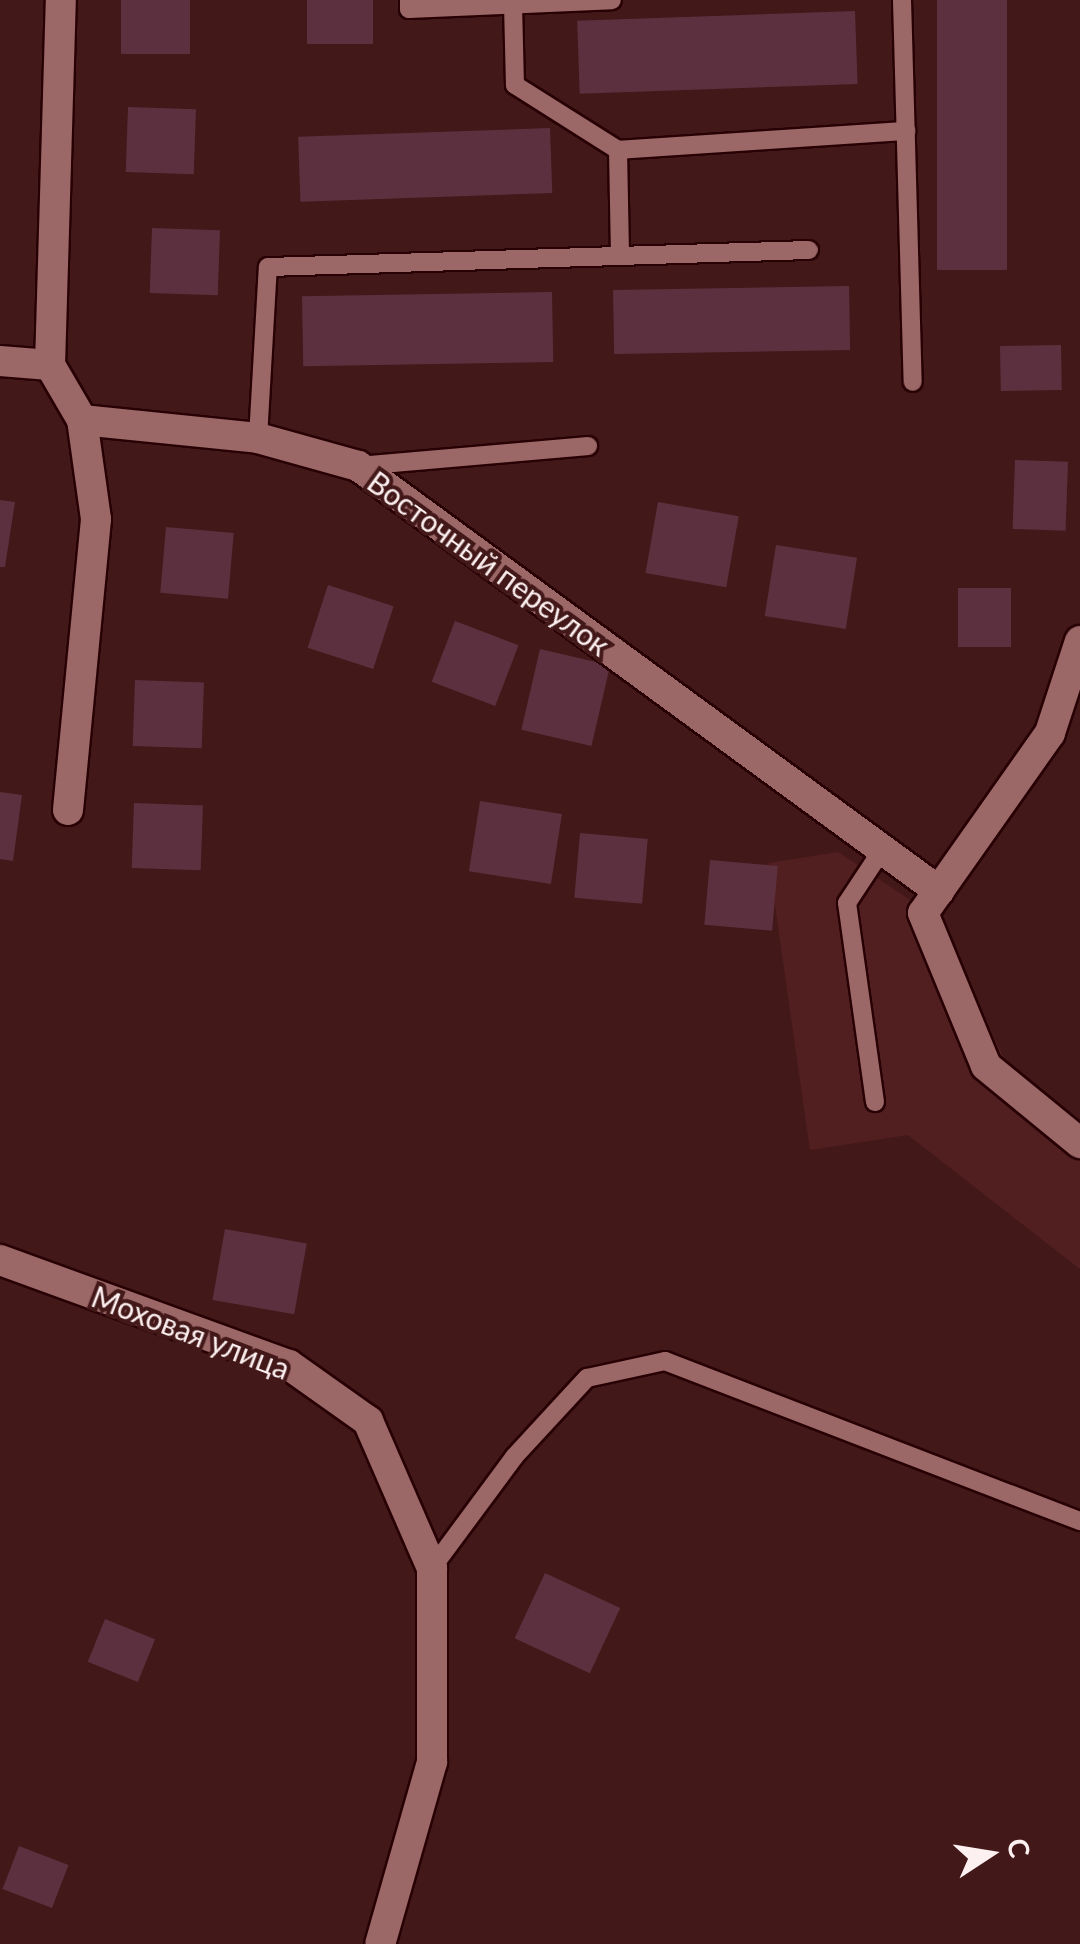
<!DOCTYPE html>
<meta charset="utf-8">
<style>
body{margin:0}
#map{position:relative;width:1080px;height:1944px;overflow:hidden;background:#431819;font-family:Lato,sans-serif}
div>[style]{position:absolute}
.built>*{inset:0;background:#521f21}
.building>*{inset:0;background:#5d303f;transform-origin:0 0}
.roads{filter:drop-shadow(2px 0 #270104) drop-shadow(-2px 0 #270104) drop-shadow(0 2px #270104) drop-shadow(0 -2px #270104)}
.service>*{height:18px;margin:-9px;padding:0 9px;transform-origin:9px;border-radius:9px;background:#9c6767}
.minor>*{height:30px;margin:-15px;padding:0 15px;transform-origin:15px;border-radius:15px;background:#9c6767}
span{translate:-50% -50%;white-space:nowrap;text-align:center;line-height:1.15;-webkit-text-stroke:8px #431819;paint-order:stroke}
.street-label{font-size:30px;color:#fdf0f0}
.north{position:absolute;left:940px;top:1804px;width:100px;height:100px;-webkit-text-stroke:8px #431819;paint-order:stroke;rotate:78deg;font-size:28px;font-weight:700;line-height:40px;text-align:center;color:#fdf0f0}
.north::after{content:'';display:block;margin:auto;width:35px;height:45px;background:#fdf0f0;clip-path:polygon(50% 0,100% 100%,50% 72%,0 100%)}
</style>
<div id="map">
<div class="built">
<div style="clip-path:polygon(838px 852px,940px 920px,1017px 1087px,1080px 1137px,1080px 1269px,908px 1135px,810px 1150px,769px 863px)"></div>
</div>
<div class="building">
<div style="left:121px;top:0;width:69px;height:54px"></div>
<div style="left:307px;top:0;width:66px;height:44px"></div>
<div style="left:937px;top:0;width:70px;height:270px"></div>
<div style="left:855px;top:11px;width:73px;height:278px;rotate:88deg"></div>
<div style="left:128px;top:107px;width:68px;height:65px;rotate:2deg"></div>
<div style="left:550px;top:128px;width:65px;height:252px;rotate:88deg"></div>
<div style="left:152px;top:228px;width:68px;height:65px;rotate:2deg"></div>
<div style="left:849px;top:286px;width:64px;height:236px;rotate:89deg"></div>
<div style="left:552px;top:292px;width:70px;height:250px;rotate:89deg"></div>
<div style="left:1061px;top:345px;width:45px;height:61px;rotate:89deg"></div>
<div style="left:1015px;top:460px;width:53px;height:69px;rotate:2deg"></div>
<div style="clip-path:polygon(0 500px,15px 502px,5px 567px,0 567px)"></div>
<div style="left:658px;top:502px;width:82px;height:72px;rotate:10deg"></div>
<div style="left:166px;top:527px;width:68px;height:66px;rotate:5deg"></div>
<div style="left:776px;top:545px;width:82px;height:72px;rotate:9deg"></div>
<div style="left:328px;top:585px;width:69px;height:66px;rotate:18deg"></div>
<div style="left:958px;top:588px;width:53px;height:59px"></div>
<div style="left:455px;top:621px;width:68px;height:65px;rotate:21deg"></div>
<div style="left:540px;top:649px;width:72px;height:83px;rotate:13deg"></div>
<div style="left:135px;top:680px;width:69px;height:66px;rotate:2deg"></div>
<div style="clip-path:polygon(0 792px,22px 795px,13px 861px,0 859px)"></div>
<div style="left:480px;top:801px;width:83px;height:71px;rotate:9deg"></div>
<div style="left:134px;top:803px;width:69px;height:65px;rotate:2deg"></div>
<div style="left:580px;top:833px;width:68px;height:65px;rotate:5deg"></div>
<div style="left:710px;top:860px;width:68px;height:65px;rotate:5deg"></div>
<div style="left:225px;top:1229px;width:83px;height:72px;rotate:10deg"></div>
<div style="left:545px;top:1573px;width:83px;height:72px;rotate:25deg"></div>
<div style="left:105px;top:1619px;width:54px;height:46px;rotate:22deg"></div>
<div style="left:19px;top:1846px;width:53px;height:46px;rotate:21deg"></div>
</div>
<div class="roads">
<div class="service">
<div style="left:409px;top:0;width:9px;rotate:90deg"></div>
<div style="left:409px;top:9px;width:203px;rotate:-2.5deg"></div>
<div style="left:902px;top:0;width:382px;rotate:88.4deg"></div>
<div style="left:513px;top:4px;width:81px;rotate:88.6deg"></div>
<div style="left:515px;top:85px;width:122px;rotate:32.3deg"></div>
<div style="left:618px;top:150px;width:289px;rotate:-3.8deg"></div>
<div style="left:618px;top:150px;width:106px;rotate:88.9deg"></div>
<div style="left:258px;top:438px;width:171px;rotate:-86.7deg"></div>
<div style="left:268px;top:267px;width:541px;rotate:-1.8deg"></div>
<div style="left:359px;top:466px;width:230px;rotate:-5deg"></div>
<div style="left:875px;top:1102px;width:201px;rotate:-98deg"></div>
<div style="left:847px;top:903px;width:60px;rotate:-56.6deg"></div>
<div style="left:432px;top:1568px;width:138px;rotate:-53.5deg"></div>
<div style="left:514px;top:1457px;width:108px;rotate:-47.3deg"></div>
<div style="left:587px;top:1378px;width:80px;rotate:-12.3deg"></div>
<div style="left:665px;top:1361px;width:445px;rotate:21.1deg"></div>
</div>
<div class="minor">
<div style="left:0;top:361px;width:50px;rotate:4.6deg"></div>
<div style="left:50px;top:365px;width:64px;rotate:59.8deg"></div>
<div style="left:82px;top:420px;width:177px;rotate:5.8deg"></div>
<div style="left:258px;top:438px;width:104px;rotate:15.6deg"></div>
<div style="left:358px;top:466px;width:720px;rotate:36.19deg"></div>
<div style="left:50px;top:365px;width:365px;rotate:-88.3deg"></div>
<div style="left:1080px;top:641px;width:97px;rotate:108.1deg"></div>
<div style="left:1050px;top:733px;width:220px;rotate:125.2deg"></div>
<div style="left:923px;top:913px;width:165px;rotate:67.6deg"></div>
<div style="left:986px;top:1066px;width:122px;rotate:39.3deg"></div>
<div style="left:68px;top:810px;width:292px;rotate:-84.5deg"></div>
<div style="left:96px;top:519px;width:100px;rotate:-98deg"></div>
<div style="left:0;top:1260px;width:307px;rotate:20deg"></div>
<div style="left:289px;top:1365px;width:97px;rotate:35.3deg"></div>
<div style="left:368px;top:1421px;width:160px;rotate:66.5deg"></div>
<div style="left:432px;top:1568px;width:194px;rotate:90deg"></div>
<div style="left:432px;top:1762px;width:189px;rotate:105.9deg"></div>
</div>
</div>
<div class="street-label">
<span style="left:489px;top:563px;rotate:36deg">Восточный переулок</span>
<span style="left:191px;top:1332px;rotate:21deg">Моховая улица</span>
</div>
<div class="north">С</div>
</div>
